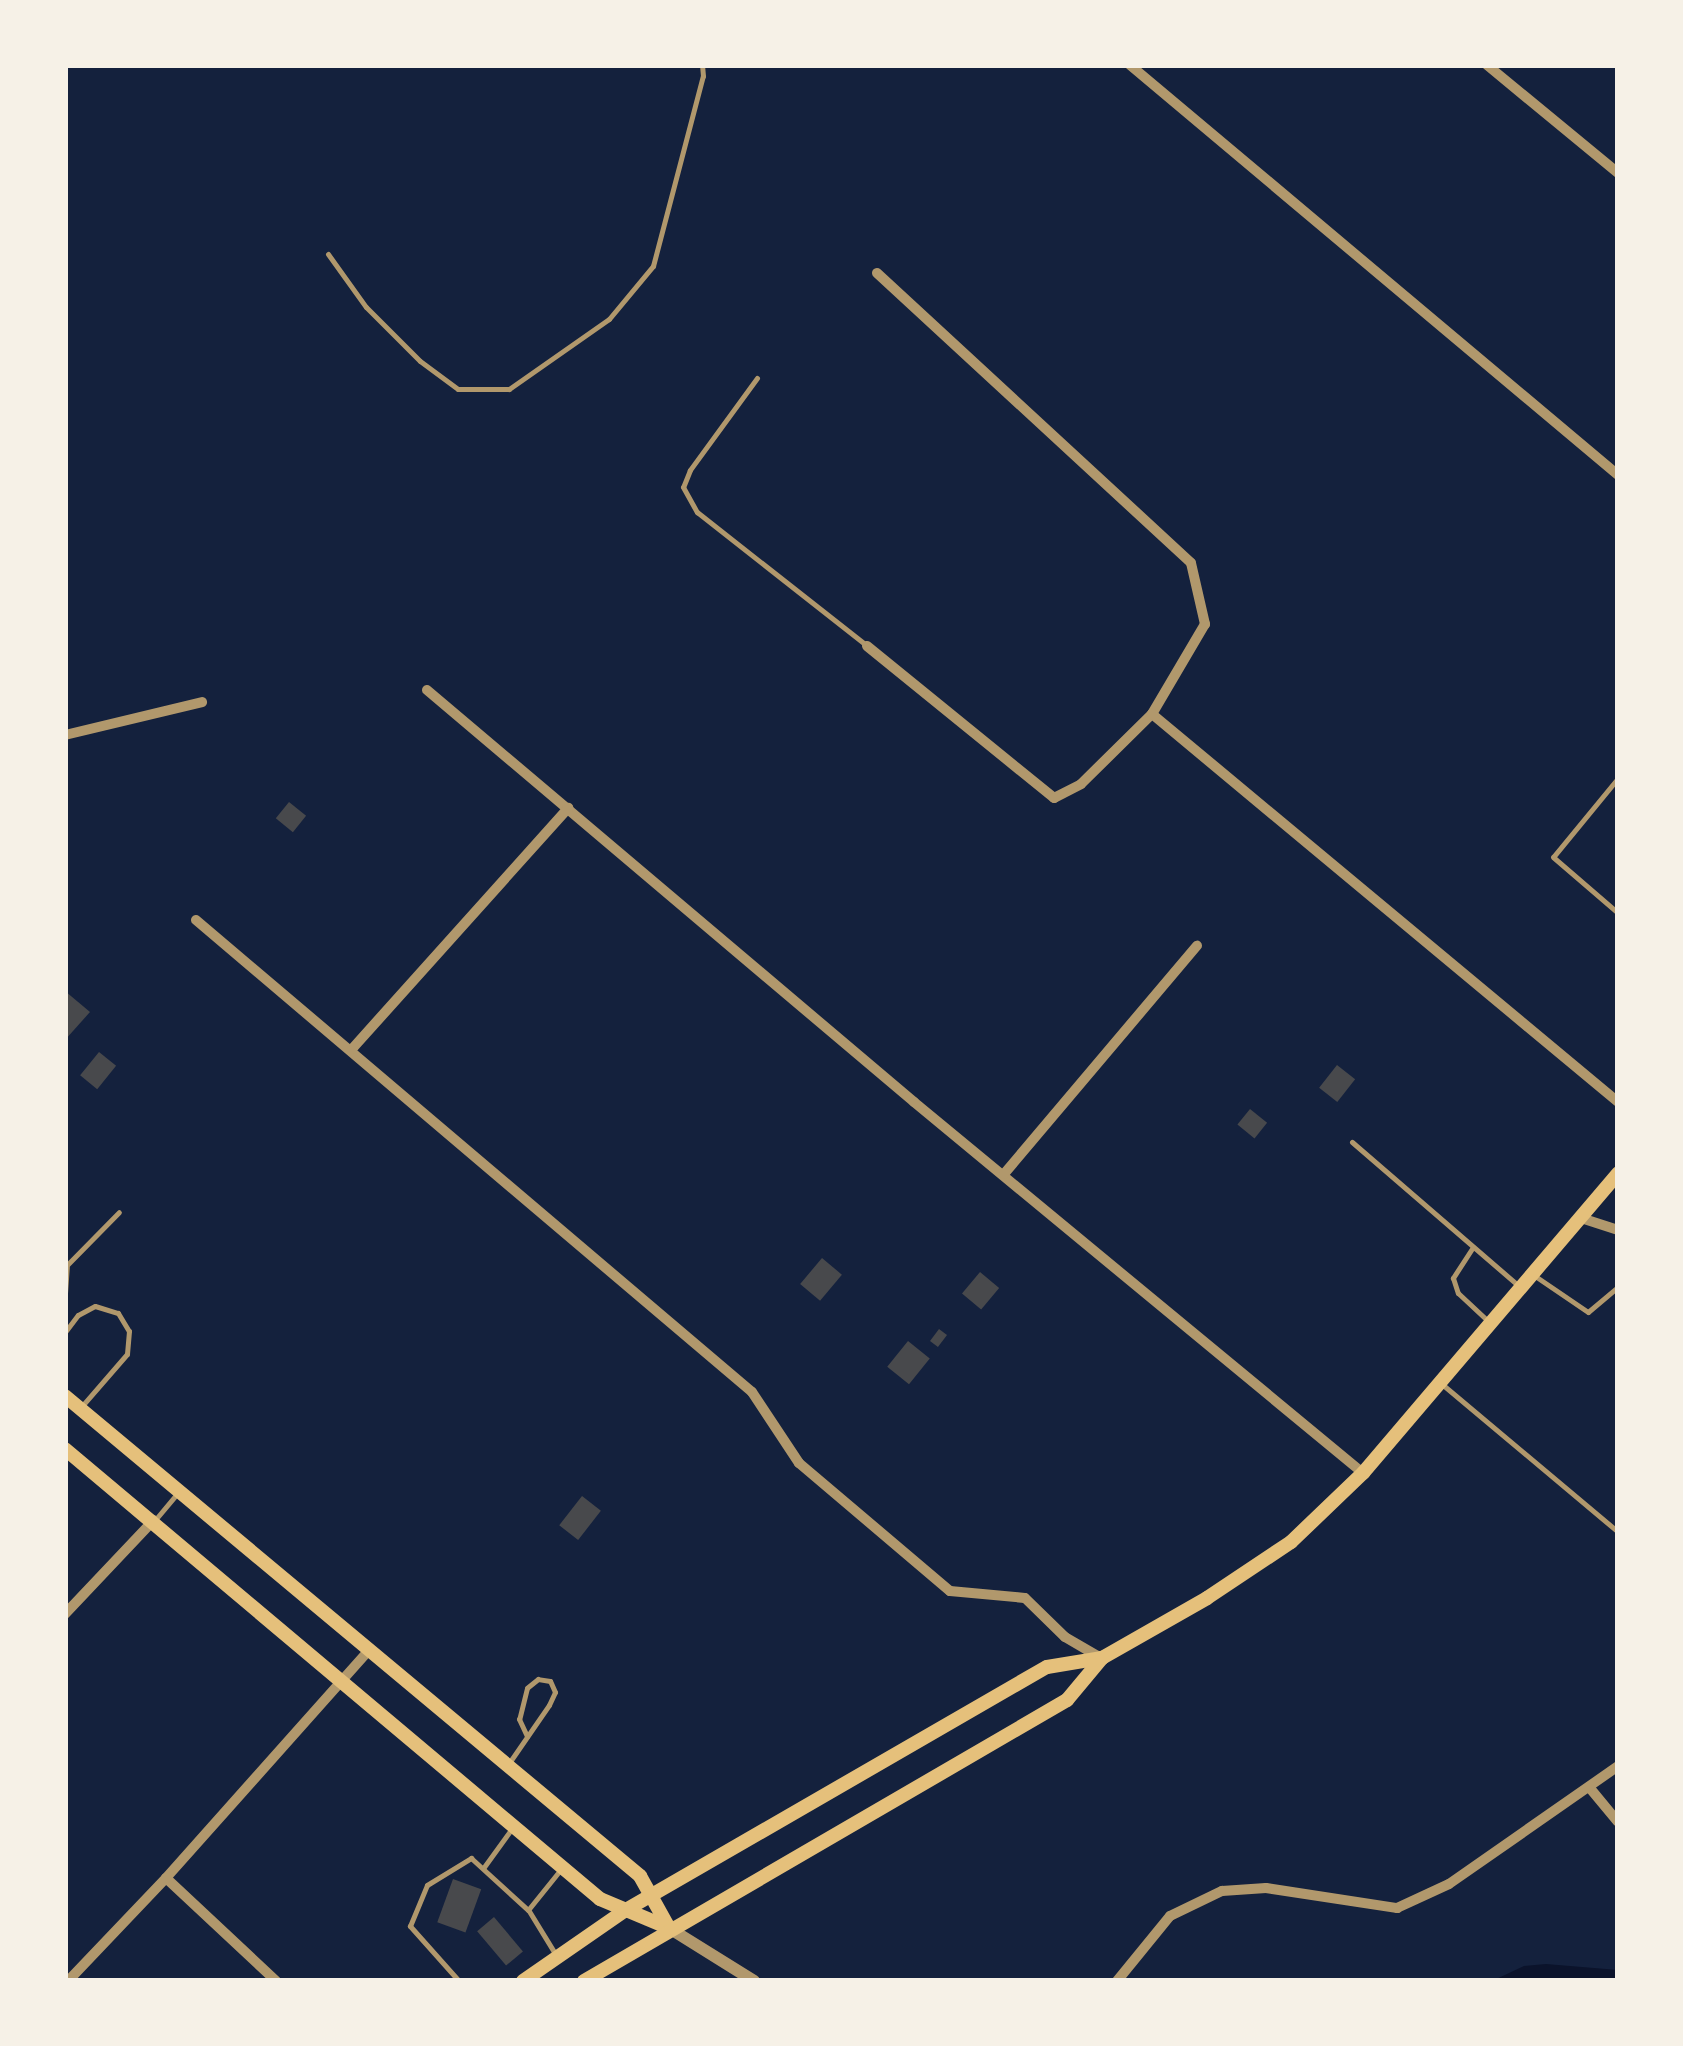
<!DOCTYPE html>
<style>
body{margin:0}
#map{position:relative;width:1683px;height:2046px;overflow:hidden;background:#14213d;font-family:"Archivo Narrow",sans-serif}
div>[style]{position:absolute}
.water>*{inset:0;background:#0b132b}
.building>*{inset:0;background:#48494c;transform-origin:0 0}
.service>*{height:5px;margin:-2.5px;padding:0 2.5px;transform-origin:2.5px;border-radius:2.5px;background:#b1986c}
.minor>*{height:10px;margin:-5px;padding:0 5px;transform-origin:5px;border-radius:5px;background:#b1986c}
.tertiary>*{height:12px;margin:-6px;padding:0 6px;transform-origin:6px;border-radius:6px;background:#b1986c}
.secondary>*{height:14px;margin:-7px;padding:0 7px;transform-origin:7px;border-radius:7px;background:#e5c07b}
span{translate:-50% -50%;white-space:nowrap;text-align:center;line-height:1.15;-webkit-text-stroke:10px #f6f1e7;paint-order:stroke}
.frame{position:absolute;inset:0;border:68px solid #f6f1e7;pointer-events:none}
</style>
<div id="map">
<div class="water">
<div style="clip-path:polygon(1546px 1964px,1618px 1970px,1618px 1981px,1492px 1981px,1524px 1966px)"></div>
</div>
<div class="building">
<div style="left:289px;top:802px;width:22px;height:21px;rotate:39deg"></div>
<div style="clip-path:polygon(65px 991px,90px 1012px,65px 1040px)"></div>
<div style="left:99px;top:1052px;width:22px;height:30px;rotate:39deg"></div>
<div style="left:1337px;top:1065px;width:23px;height:29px;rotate:38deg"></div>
<div style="left:1250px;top:1109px;width:22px;height:20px;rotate:39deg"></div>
<div style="left:822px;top:1258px;width:26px;height:34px;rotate:40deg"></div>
<div style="left:980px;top:1272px;width:25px;height:28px;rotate:40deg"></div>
<div style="left:939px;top:1329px;width:10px;height:15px;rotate:37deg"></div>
<div style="left:908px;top:1341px;width:28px;height:33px;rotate:39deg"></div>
<div style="left:582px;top:1496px;width:24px;height:37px;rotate:38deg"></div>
<div style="left:453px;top:1879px;width:30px;height:46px;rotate:20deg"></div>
<div style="left:494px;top:1917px;width:45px;height:22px;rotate:50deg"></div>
</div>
<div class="service">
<div style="left:328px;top:254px;width:65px;rotate:54.4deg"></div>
<div style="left:366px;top:307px;width:76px;rotate:45deg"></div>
<div style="left:420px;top:361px;width:47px;rotate:36.4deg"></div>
<div style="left:458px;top:389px;width:51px"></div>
<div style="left:509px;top:389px;width:122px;rotate:-35deg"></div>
<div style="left:609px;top:319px;width:69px;rotate:-50.3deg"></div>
<div style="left:653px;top:266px;width:196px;rotate:-75.3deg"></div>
<div style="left:703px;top:76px;width:11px;rotate:-95deg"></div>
<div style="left:757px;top:378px;width:114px;rotate:126.1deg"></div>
<div style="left:690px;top:470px;width:18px;rotate:112deg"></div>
<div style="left:683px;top:487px;width:29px;rotate:61deg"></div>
<div style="left:697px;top:512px;width:214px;rotate:38.2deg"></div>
<div style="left:1618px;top:778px;width:102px;rotate:129.4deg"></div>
<div style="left:1553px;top:857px;width:86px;rotate:40.7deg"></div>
<div style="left:1352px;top:1142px;width:221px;rotate:40.8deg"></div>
<div style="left:1473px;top:1247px;width:37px;rotate:123deg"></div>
<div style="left:1453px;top:1278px;width:16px;rotate:72deg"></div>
<div style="left:1458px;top:1293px;width:41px;rotate:43deg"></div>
<div style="left:67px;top:1265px;width:74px;rotate:-45.5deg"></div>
<div style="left:1535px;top:1276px;width:64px;rotate:34.2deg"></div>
<div style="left:1588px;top:1312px;width:39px;rotate:-40deg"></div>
<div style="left:65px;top:1293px;width:26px;rotate:-86deg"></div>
<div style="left:65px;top:1332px;width:21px;rotate:-53deg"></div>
<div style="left:78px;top:1315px;width:19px;rotate:-28deg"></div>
<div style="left:95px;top:1306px;width:24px;rotate:17deg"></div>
<div style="left:118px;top:1313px;width:21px;rotate:59deg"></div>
<div style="left:129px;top:1331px;width:23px;rotate:95deg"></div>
<div style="left:127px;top:1354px;width:69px;rotate:130.9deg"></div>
<div style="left:1443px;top:1385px;width:229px;rotate:40deg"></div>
<div style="left:155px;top:1520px;width:34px;rotate:-50deg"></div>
<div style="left:509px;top:1763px;width:70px;rotate:-55.4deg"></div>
<div style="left:549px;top:1705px;width:14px;rotate:-65deg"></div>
<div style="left:555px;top:1692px;width:12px;rotate:-114deg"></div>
<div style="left:550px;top:1681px;width:12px;rotate:-171deg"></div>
<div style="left:538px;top:1679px;width:14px;rotate:141deg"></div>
<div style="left:527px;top:1688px;width:32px;rotate:104deg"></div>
<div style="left:519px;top:1719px;width:19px;rotate:65deg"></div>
<div style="left:484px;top:1867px;width:49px;rotate:-54.1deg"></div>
<div style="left:529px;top:1911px;width:52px;rotate:58.5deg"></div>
<div style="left:459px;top:1981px;width:74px;rotate:-131.7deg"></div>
<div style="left:410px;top:1926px;width:44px;rotate:-67.5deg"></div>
<div style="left:427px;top:1885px;width:52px;rotate:-31.5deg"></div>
<div style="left:471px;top:1858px;width:77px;rotate:42.4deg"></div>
<div style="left:528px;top:1910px;width:53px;rotate:-51.2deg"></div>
</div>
<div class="minor">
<div style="left:1130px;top:65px;width:637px;rotate:40.04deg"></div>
<div style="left:1487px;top:65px;width:170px;rotate:39.5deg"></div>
<div style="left:877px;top:273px;width:427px;rotate:42.7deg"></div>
<div style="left:1191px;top:563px;width:63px;rotate:77.1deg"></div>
<div style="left:1205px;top:624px;width:104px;rotate:120.5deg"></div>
<div style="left:867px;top:646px;width:241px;rotate:39.1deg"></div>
<div style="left:1054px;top:798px;width:30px;rotate:-27deg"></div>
<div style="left:1081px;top:784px;width:100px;rotate:-44.6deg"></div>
<div style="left:1152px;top:714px;width:606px;rotate:39.78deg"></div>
<div style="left:427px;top:690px;width:638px;rotate:40.23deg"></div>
<div style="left:914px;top:1102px;width:582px;rotate:39.57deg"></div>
<div style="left:65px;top:735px;width:141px;rotate:-13.5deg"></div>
<div style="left:196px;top:920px;width:729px;rotate:40.33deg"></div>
<div style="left:752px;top:1392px;width:85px;rotate:56.5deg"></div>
<div style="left:799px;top:1463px;width:198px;rotate:40.3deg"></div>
<div style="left:950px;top:1591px;width:75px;rotate:5.3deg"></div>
<div style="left:1025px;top:1598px;width:56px;rotate:44.3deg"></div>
<div style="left:1065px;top:1637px;width:42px;rotate:30.3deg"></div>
<div style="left:352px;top:1049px;width:324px;rotate:-48.1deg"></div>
<div style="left:1004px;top:1174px;width:299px;rotate:-49.8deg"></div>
<div style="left:1581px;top:1218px;width:39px;rotate:18deg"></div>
<div style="left:65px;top:1614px;width:129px;rotate:-46.6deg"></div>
<div style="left:1589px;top:1787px;width:45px;rotate:50.4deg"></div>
<div style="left:166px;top:1878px;width:151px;rotate:43.1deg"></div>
<div style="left:68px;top:1981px;width:142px;rotate:-46.4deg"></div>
<div style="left:166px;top:1878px;width:305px;rotate:-48.3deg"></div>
<div style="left:1117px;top:1981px;width:84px;rotate:-50.8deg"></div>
<div style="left:1170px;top:1916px;width:58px;rotate:-25.7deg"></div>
<div style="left:1222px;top:1891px;width:44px;rotate:-3.9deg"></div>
<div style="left:1266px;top:1888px;width:133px;rotate:8.7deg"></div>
<div style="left:1397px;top:1908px;width:57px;rotate:-24.8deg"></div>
<div style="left:1449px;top:1884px;width:206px;rotate:-34.9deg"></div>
</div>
<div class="tertiary">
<div style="left:669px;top:1928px;width:100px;rotate:31.9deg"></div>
</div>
<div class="secondary">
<div style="left:65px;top:1396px;width:749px;rotate:39.85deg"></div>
<div style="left:640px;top:1876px;width:60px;rotate:60.9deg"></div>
<div style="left:65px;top:1449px;width:699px;rotate:40.07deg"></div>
<div style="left:600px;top:1899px;width:75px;rotate:22.8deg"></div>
<div style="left:523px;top:1981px;width:123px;rotate:-34.7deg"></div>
<div style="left:624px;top:1911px;width:488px;rotate:-30deg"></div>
<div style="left:1047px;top:1667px;width:56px;rotate:-9.3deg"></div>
<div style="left:584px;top:1981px;width:559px;rotate:-30.19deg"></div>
<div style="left:1067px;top:1700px;width:55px;rotate:-50.2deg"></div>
<div style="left:1102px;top:1658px;width:121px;rotate:-29.7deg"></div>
<div style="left:1207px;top:1598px;width:101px;rotate:-33.7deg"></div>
<div style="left:1291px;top:1542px;width:100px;rotate:-43.8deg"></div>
<div style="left:1363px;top:1473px;width:394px;rotate:-49.6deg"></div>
</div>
<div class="frame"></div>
</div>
